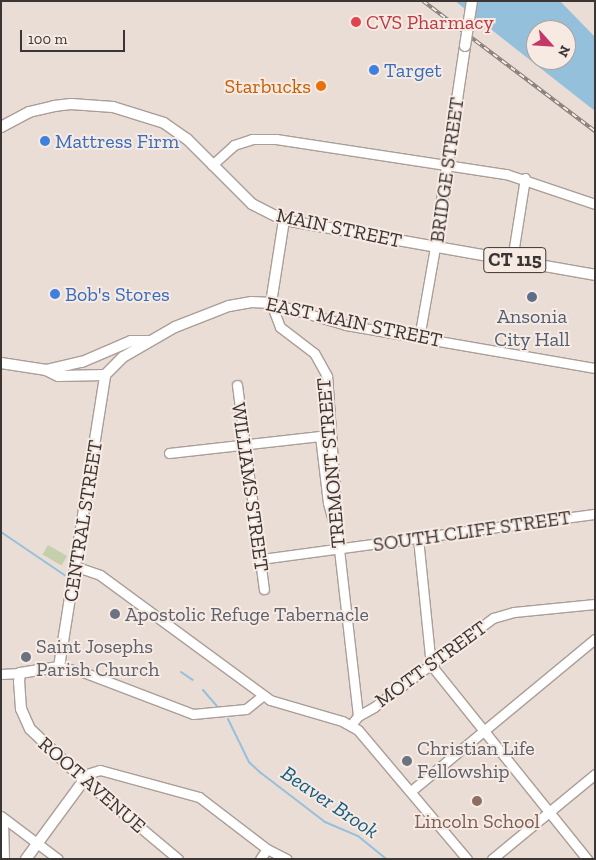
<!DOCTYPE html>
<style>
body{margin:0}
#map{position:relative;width:596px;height:860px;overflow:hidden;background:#eaddd6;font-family:"Zilla Slab",serif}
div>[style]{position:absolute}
.green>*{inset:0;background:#c4cfac;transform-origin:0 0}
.water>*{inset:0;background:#94c0dc}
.stream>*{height:2px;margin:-1px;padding:0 1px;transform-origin:1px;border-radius:1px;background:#94c0dc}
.roads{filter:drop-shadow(1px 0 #aa9e98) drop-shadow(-1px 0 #aa9e98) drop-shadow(0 1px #aa9e98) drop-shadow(0 -1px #aa9e98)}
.minor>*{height:9px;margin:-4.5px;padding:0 4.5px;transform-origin:4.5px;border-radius:4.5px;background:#fff}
.major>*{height:10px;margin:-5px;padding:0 5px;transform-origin:5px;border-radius:5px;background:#fff}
.rail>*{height:4px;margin-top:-2px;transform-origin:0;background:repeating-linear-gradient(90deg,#f7eae3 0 5.5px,#847c77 0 11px);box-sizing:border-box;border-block:1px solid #847c77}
.bridges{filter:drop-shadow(1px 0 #aa9e98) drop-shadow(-1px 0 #aa9e98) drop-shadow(0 1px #aa9e98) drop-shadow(0 -1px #aa9e98)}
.major-bridge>*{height:10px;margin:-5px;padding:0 5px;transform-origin:5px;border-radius:5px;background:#fff}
.dots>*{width:14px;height:14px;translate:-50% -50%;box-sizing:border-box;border:2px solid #f7eae3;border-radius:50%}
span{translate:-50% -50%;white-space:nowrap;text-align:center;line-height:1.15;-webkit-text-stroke:4px #f7eae3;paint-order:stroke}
.shield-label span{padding:1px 4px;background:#f7eae3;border:1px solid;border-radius:4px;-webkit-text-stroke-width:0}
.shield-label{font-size:19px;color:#3b3633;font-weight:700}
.health-label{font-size:20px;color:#be3a42}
.left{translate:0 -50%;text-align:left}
.shop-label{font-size:20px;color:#366cbe}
.food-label{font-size:20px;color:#c56008}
.right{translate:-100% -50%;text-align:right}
.street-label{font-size:20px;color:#3b3633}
.service-label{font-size:20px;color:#4e5e75}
.worship-label{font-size:20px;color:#5b616d}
.education-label{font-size:20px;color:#785e54}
.water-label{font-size:21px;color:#105e83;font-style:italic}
.frame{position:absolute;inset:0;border:2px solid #3b3633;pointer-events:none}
.north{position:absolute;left:526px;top:20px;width:50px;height:50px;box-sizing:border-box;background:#f7eae3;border:1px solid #aca29d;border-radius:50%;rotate:116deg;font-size:14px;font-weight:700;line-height:20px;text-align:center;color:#3b3633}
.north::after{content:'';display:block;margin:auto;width:18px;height:22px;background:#c43768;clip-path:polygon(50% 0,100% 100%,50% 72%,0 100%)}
.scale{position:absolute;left:20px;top:30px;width:105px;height:22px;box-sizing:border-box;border:2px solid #3b3633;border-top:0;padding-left:6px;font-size:15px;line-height:18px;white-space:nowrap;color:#3b3633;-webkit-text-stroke:4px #f7eae3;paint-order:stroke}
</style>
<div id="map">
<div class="green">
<div style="left:48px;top:545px;width:22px;height:11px;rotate:30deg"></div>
</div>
<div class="water">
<div style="clip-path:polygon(evenodd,455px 1px,560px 1px,595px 37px,595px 111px,455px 1px,536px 30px,566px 30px,566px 60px,536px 60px,536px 30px)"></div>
</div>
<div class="stream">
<div style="left:1px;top:532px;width:78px;rotate:34.1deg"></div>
<div style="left:181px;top:672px;width:14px;rotate:34deg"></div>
<div style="left:203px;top:690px;width:21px;rotate:49deg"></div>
<div style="left:228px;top:719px;width:48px;rotate:64deg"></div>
<div style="left:249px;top:762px;width:16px;rotate:43deg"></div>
<div style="left:261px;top:773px;width:81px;rotate:37.4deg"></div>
<div style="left:325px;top:822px;width:36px;rotate:23deg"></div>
<div style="left:358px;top:836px;width:36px;rotate:39deg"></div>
</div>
<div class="roads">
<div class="minor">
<div style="left:212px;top:165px;width:30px;rotate:-42deg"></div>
<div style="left:234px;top:145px;width:19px;rotate:-18deg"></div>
<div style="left:252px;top:139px;width:24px"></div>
<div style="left:276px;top:139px;width:233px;rotate:8.7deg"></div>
<div style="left:506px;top:174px;width:94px;rotate:18.6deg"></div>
<div style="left:512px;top:260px;width:83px;rotate:-81deg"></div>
<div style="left:419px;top:338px;width:92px;rotate:-80deg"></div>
<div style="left:237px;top:385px;width:206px;rotate:82.5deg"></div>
<div style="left:169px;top:453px;width:152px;rotate:-6.4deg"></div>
<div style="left:320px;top:436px;width:67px;rotate:83.2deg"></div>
<div style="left:328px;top:503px;width:18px;rotate:74deg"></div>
<div style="left:418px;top:538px;width:128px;rotate:84.2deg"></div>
<div style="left:431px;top:665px;width:249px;rotate:51.2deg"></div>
<div style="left:261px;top:559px;width:337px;rotate:-7.7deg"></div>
<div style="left:77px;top:567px;width:24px;rotate:19deg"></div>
<div style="left:100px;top:575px;width:211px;rotate:36.3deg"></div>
<div style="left:270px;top:700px;width:75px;rotate:16.3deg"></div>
<div style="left:342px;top:721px;width:18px;rotate:29deg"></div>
<div style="left:358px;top:730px;width:169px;rotate:49.8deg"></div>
<div style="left:59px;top:667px;width:25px;rotate:12deg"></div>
<div style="left:83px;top:672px;width:118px;rotate:20.9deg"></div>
<div style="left:193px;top:714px;width:53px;rotate:-5.4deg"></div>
<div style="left:246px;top:709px;width:22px;rotate:-39deg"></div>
<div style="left:1px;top:674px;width:19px;rotate:-3deg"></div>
<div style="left:358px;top:716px;width:18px;rotate:-29deg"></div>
<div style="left:374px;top:707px;width:149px;rotate:-36.8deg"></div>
<div style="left:493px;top:618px;width:22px;rotate:-16deg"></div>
<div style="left:514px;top:612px;width:81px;rotate:-5.6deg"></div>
<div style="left:351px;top:725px;width:11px;rotate:-52deg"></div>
<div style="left:358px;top:716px;width:167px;rotate:-96.5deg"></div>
<div style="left:339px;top:550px;width:174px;rotate:-93.9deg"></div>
<div style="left:327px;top:376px;width:26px;rotate:-119deg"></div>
<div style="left:314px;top:353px;width:43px;rotate:-142.6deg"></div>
<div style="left:280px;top:327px;width:26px;rotate:-111deg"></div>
<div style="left:271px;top:303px;width:78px;rotate:16.3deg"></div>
<div style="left:346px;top:325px;width:253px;rotate:9.8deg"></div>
<div style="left:411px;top:791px;width:239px;rotate:-39.6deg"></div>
<div style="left:1px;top:816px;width:71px;rotate:37deg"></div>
<div style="left:3px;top:818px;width:41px;rotate:88.6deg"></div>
<div style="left:178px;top:859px;width:123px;rotate:-140deg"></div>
<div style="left:84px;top:780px;width:9px;rotate:-49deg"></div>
<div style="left:90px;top:773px;width:10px;rotate:-17deg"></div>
<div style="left:100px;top:770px;width:103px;rotate:15.3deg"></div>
<div style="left:199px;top:797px;width:86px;rotate:37.4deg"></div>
<div style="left:267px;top:849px;width:22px;rotate:27deg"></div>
<div style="left:260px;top:859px;width:12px;rotate:-55deg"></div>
<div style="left:492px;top:859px;width:134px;rotate:-39.5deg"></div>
</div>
<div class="major">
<div style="left:1px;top:127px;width:32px;rotate:-28deg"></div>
<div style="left:29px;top:112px;width:26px;rotate:-13deg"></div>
<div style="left:54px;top:106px;width:17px;rotate:-7deg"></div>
<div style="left:71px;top:104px;width:42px;rotate:4.1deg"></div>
<div style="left:113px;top:107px;width:53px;rotate:17.4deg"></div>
<div style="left:164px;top:123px;width:28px;rotate:35deg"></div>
<div style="left:187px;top:139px;width:92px;rotate:45deg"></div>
<div style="left:252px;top:204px;width:36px;rotate:27deg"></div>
<div style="left:284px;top:220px;width:316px;rotate:10deg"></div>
<div style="left:435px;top:247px;width:203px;rotate:-81.5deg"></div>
<div style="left:1px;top:363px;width:46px;rotate:8.8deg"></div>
<div style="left:46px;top:370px;width:13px;rotate:27deg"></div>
<div style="left:58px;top:376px;width:47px;rotate:-1.2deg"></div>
<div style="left:46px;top:370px;width:37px;rotate:-13deg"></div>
<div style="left:82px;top:362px;width:53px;rotate:-23.2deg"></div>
<div style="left:131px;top:341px;width:17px"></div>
<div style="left:26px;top:859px;width:98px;rotate:-53.7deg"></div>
<div style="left:84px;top:780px;width:74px;rotate:-136.6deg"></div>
<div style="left:30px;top:729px;width:22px;rotate:-114deg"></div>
<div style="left:21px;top:709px;width:27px;rotate:-94deg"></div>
<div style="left:19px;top:682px;width:9px;rotate:-84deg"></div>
<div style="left:20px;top:673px;width:39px;rotate:-9deg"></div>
<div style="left:59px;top:667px;width:296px;rotate:-81deg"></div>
<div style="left:105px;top:375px;width:25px;rotate:-45deg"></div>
<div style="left:123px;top:357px;width:60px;rotate:-30deg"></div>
<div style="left:175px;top:327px;width:58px;rotate:-21.3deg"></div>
<div style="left:229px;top:306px;width:23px;rotate:-10deg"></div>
<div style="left:252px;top:302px;width:19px;rotate:3deg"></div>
<div style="left:271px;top:303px;width:84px;rotate:-81.1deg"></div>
</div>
</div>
<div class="rail">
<div style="left:423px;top:1px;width:216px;rotate:37.1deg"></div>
</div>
<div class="bridges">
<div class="major-bridge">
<div style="left:465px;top:46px;width:46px;rotate:-81.2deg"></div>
</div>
</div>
<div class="dots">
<div style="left:356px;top:22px;background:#e0444e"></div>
<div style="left:374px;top:70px;background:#3f7fe0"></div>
<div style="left:321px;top:86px;background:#e8710a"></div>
<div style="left:45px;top:141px;background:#3f7fe0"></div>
<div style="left:55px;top:294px;background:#3f7fe0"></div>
<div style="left:532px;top:297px;background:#5c6f8a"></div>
<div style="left:115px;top:614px;background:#6b7280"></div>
<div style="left:26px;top:657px;background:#6b7280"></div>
<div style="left:407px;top:761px;background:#6b7280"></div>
<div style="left:477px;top:801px;background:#8d6e63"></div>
</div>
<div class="shield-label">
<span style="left:515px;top:260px">CT 115</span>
</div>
<div class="health-label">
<span class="left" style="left:366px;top:22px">CVS Pharmacy</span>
</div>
<div class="shop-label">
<span class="left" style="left:384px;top:70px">Target</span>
<span class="left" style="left:55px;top:141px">Mattress Firm</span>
<span class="left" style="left:65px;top:294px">Bob's Stores</span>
</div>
<div class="food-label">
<span class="right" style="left:311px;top:86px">Starbucks</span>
</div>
<div class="street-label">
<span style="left:447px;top:170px;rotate:-82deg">BRIDGE STREET</span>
<span style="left:339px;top:228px;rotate:12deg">MAIN STREET</span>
<span style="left:354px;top:322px;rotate:12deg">EAST MAIN STREET</span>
<span style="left:331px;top:463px;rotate:-95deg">TREMONT STREET</span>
<span style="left:250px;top:487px;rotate:82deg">WILLIAMS STREET</span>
<span style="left:83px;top:521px;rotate:-81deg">CENTRAL STREET</span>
<span style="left:472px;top:531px;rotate:-8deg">SOUTH CLIFF STREET</span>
<span style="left:431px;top:664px;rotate:-36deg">MOTT STREET</span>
<span style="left:92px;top:785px;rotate:41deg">ROOT AVENUE</span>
</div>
<div class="service-label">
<span style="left:532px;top:328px">Ansonia<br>City Hall</span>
</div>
<div class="worship-label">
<span class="left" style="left:125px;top:614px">Apostolic Refuge Tabernacle</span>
<span class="left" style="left:36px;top:658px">Saint Josephs<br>Parish Church</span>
<span class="left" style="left:417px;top:760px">Christian Life<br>Fellowship</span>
</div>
<div class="education-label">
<span style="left:477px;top:821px">Lincoln School</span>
</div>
<div class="water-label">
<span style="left:330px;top:802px;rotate:34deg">Beaver Brook</span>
</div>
<div class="frame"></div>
<div class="north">N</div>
<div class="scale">100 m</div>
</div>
